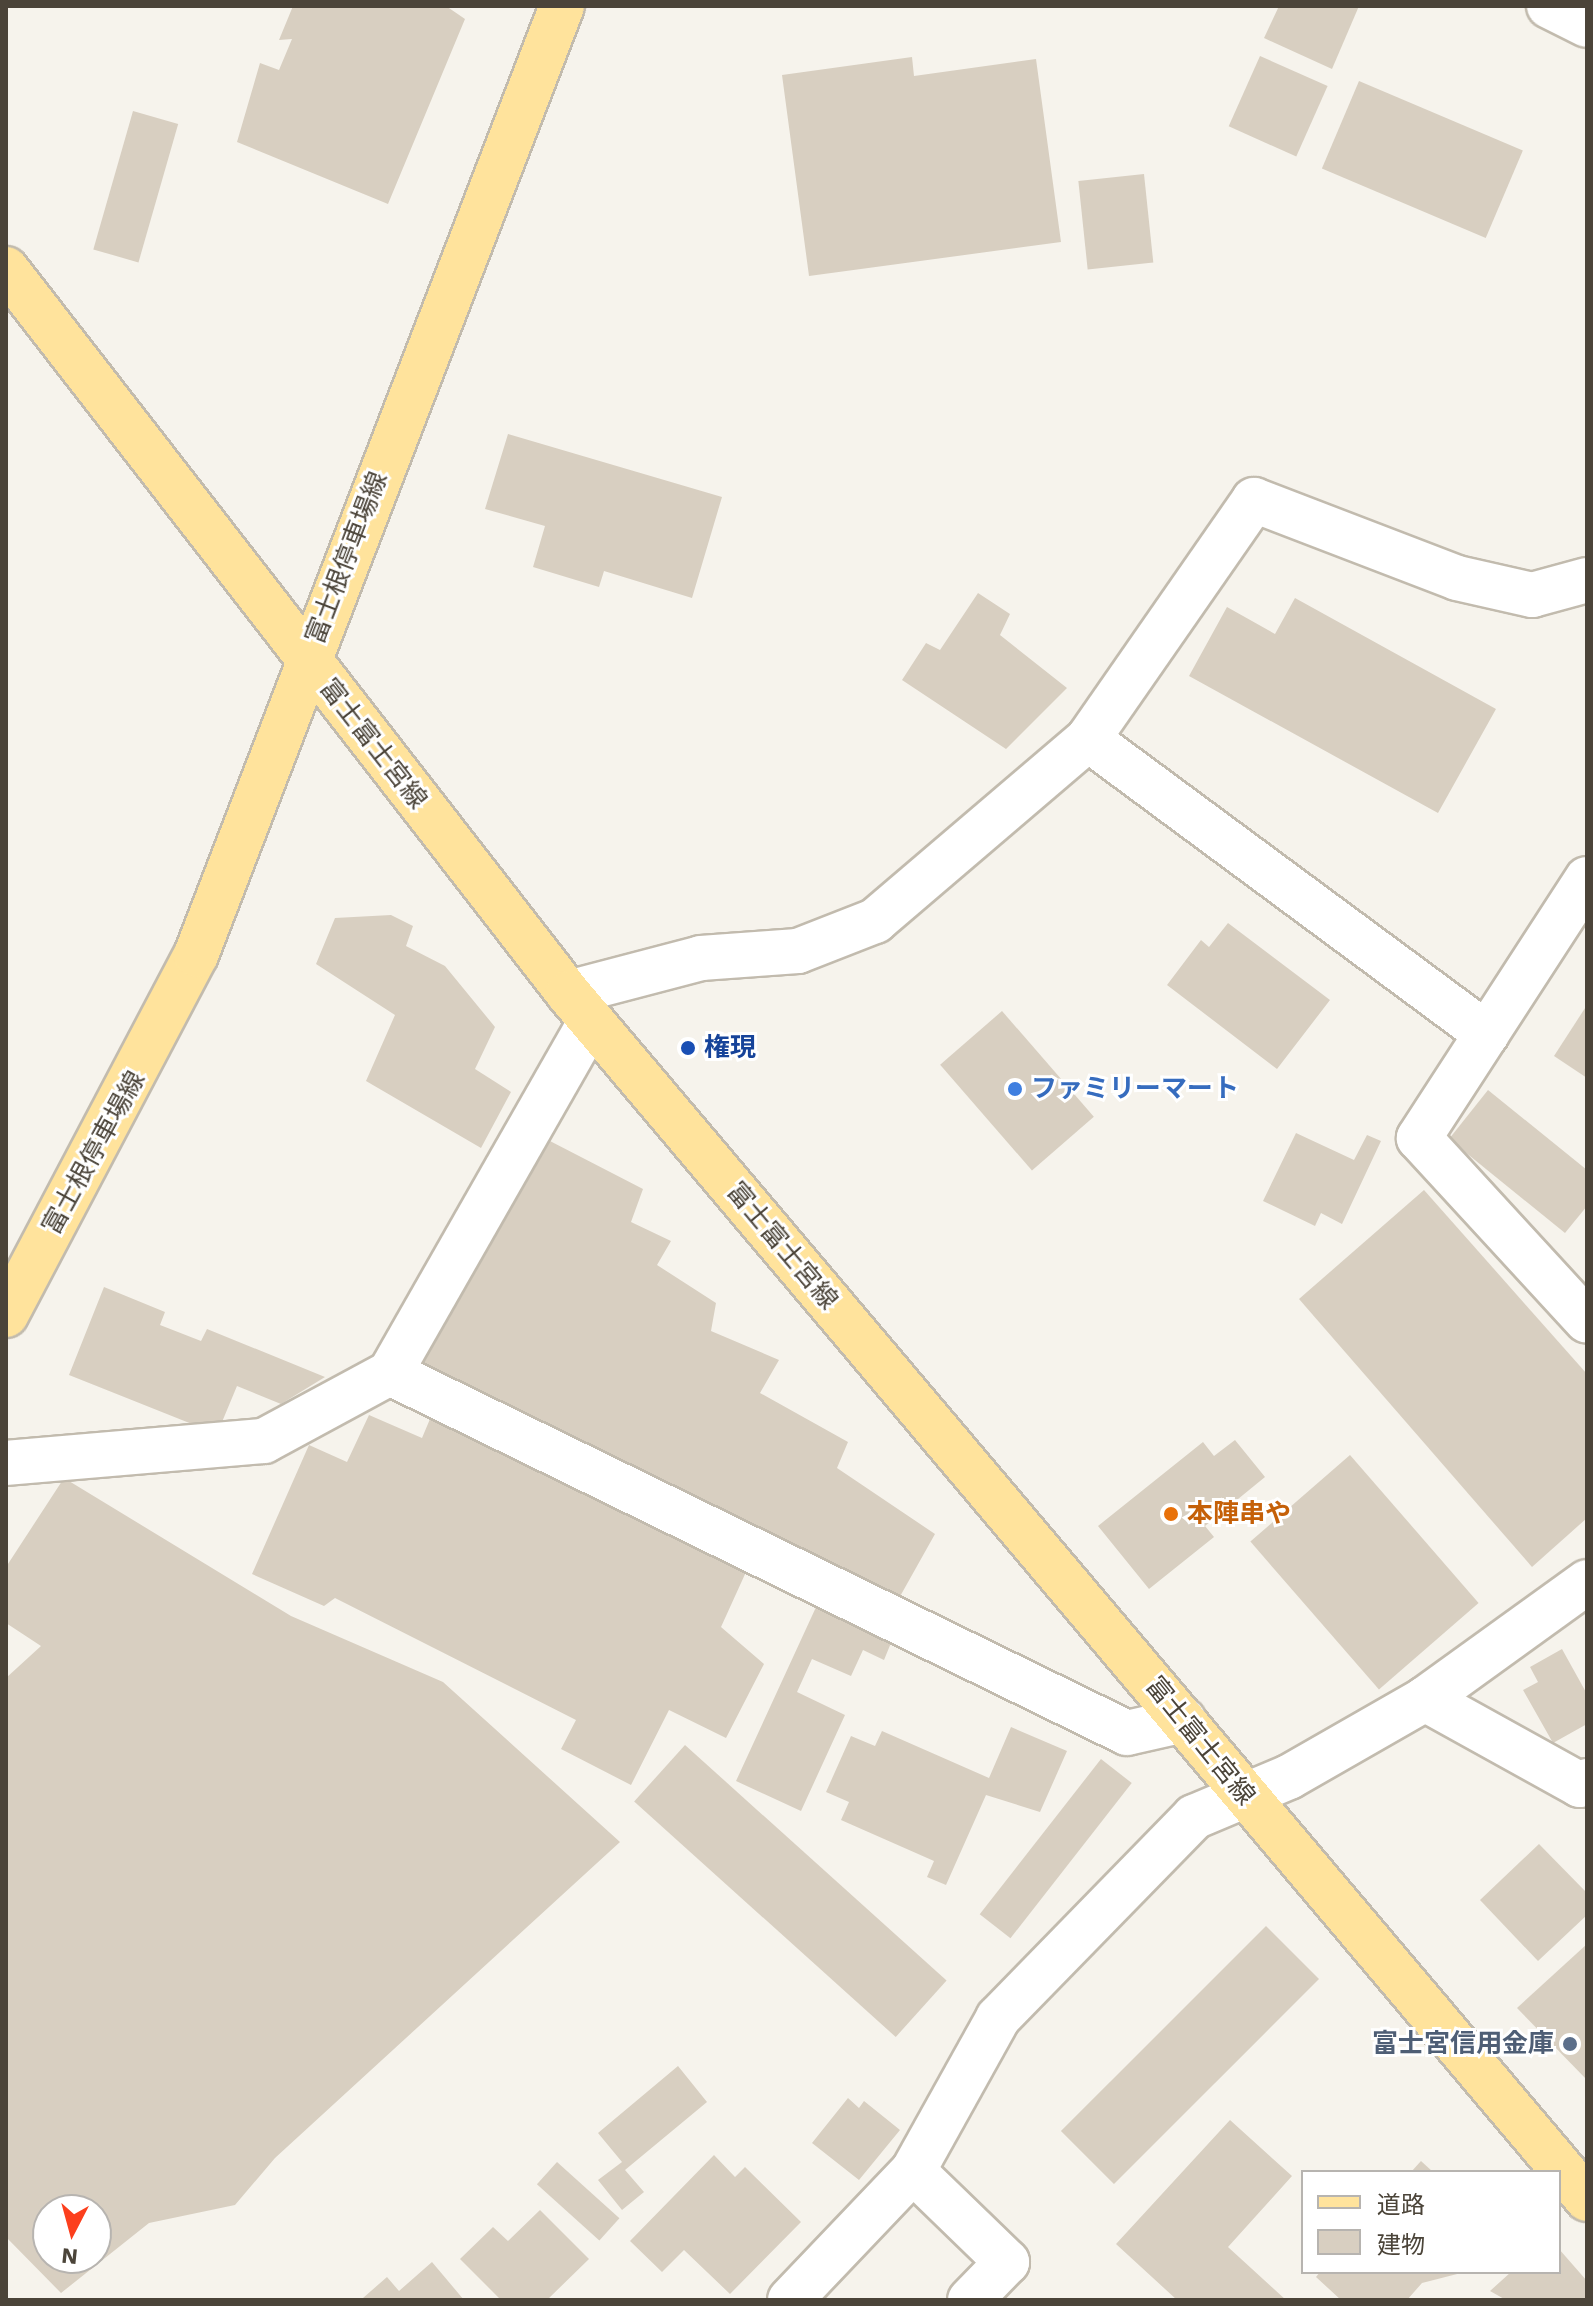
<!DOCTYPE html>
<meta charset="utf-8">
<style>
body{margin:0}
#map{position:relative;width:1593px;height:2306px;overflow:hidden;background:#f6f3ec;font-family:"Work Sans","Noto Sans JP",sans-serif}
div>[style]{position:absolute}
.building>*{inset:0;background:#d8cfc1;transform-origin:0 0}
.roads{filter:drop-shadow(2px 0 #c2bbae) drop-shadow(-2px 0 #c2bbae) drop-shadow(0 2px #c2bbae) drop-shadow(0 -2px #c2bbae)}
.minor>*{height:44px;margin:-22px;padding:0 22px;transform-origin:22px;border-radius:22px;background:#fff}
.major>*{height:44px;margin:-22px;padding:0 22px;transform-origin:22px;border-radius:22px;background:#ffe39c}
.dots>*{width:22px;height:22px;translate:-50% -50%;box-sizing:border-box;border:4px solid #fff;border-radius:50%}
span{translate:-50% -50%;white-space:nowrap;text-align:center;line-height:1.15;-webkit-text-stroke:6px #fff;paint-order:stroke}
.street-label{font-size:26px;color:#4b4439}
.transit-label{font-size:26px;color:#164399;font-weight:700}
.left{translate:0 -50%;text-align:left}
.shop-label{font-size:26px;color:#366cbe;font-weight:700}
.food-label{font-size:26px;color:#c56008;font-weight:700}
.service-label{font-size:26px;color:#4e5e75;font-weight:700}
.right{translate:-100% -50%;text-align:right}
.frame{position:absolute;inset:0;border:8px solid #4b4439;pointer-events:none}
.legend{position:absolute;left:1301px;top:2170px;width:260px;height:104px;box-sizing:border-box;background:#fff;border:2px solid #b7b4b0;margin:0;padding:10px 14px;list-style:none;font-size:24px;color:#4b4439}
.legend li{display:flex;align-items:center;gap:16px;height:40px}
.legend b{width:40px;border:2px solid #b7b4b0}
.north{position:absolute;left:32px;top:2194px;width:80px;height:80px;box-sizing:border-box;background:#fff;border:2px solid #b7b4b0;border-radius:50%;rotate:186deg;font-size:22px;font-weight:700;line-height:32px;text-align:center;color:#4b4439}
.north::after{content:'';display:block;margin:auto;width:28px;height:36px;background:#fc3f1d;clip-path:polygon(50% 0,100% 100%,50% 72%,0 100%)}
</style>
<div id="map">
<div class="building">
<div style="clip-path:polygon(293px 6px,446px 6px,465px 19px,388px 204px,237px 142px,260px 63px,279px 70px,292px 39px,279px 40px)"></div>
<div style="clip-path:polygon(1279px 6px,1359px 6px,1332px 69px,1264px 38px)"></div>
<div style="left:1260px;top:56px;width:74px;height:77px;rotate:24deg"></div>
<div style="clip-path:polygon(912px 57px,914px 76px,1036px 59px,1061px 242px,809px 276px,782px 75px)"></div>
<div style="left:1359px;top:81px;width:178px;height:95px;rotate:23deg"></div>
<div style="left:133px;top:111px;width:47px;height:144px;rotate:16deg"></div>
<div style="left:1144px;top:174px;width:89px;height:66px;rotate:84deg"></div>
<div style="clip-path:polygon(508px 434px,722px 497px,692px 598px,604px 571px,599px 587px,533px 567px,545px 526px,485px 509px)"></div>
<div style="clip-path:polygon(978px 593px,1010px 614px,1000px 635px,1067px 688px,1006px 749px,902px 680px,926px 643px,940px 650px)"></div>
<div style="clip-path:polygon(1295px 598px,1496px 709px,1438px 813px,1189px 676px,1227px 607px,1275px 634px)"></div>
<div style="clip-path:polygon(391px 915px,413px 926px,406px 946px,445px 966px,495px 1027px,475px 1069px,511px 1092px,481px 1148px,366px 1081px,395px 1015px,316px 964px,335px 918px)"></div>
<div style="clip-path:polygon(1228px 923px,1330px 1000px,1277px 1069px,1167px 985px,1201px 940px,1209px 947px)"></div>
<div style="clip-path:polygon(1587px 1005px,1587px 1078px,1554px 1056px)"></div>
<div style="left:1002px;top:1011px;width:140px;height:82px;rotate:49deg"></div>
<div style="clip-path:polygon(1488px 1090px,1587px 1170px,1587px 1206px,1565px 1233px,1449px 1139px)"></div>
<div style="clip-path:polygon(1296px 1133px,1354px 1160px,1367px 1135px,1381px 1141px,1342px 1224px,1321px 1213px,1315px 1226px,1263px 1201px)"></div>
<div style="clip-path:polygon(548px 1140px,643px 1189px,631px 1222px,671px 1241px,657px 1265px,716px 1303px,711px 1331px,779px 1360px,760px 1393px,848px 1442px,837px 1468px,935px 1534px,898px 1600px,421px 1364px)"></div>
<div style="clip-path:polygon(1424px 1190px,1587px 1374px,1587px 1518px,1532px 1567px,1299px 1299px)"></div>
<div style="clip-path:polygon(104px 1287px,165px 1312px,160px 1325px,201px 1341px,207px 1329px,325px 1377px,281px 1404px,237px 1386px,217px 1434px,69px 1375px)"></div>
<div style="clip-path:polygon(369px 1415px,422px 1438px,430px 1419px,751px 1561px,721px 1627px,764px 1664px,726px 1738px,669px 1710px,631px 1785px,561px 1749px,576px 1720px,335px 1598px,324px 1606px,252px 1574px,309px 1445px,347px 1462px)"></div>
<div style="clip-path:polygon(1235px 1440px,1265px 1477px,1205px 1526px,1214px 1537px,1149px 1589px,1098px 1526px,1203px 1442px,1214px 1456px)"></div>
<div style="left:1350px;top:1455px;width:196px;height:132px;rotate:49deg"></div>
<div style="clip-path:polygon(evenodd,64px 1478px,291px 1616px,443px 1682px,620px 1842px,275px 2158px,235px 2205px,149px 2223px,61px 2293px,6px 2237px,6px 1678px,41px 1646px,6px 1623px,6px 1567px,64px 1478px,48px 2210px,96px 2210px,96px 2258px,48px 2258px,48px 2210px)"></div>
<div style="clip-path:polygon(817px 1605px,893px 1638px,884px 1660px,863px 1650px,851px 1676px,812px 1659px,797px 1692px,845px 1715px,801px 1811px,736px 1781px)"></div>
<div style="clip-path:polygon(1562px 1649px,1587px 1694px,1587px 1724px,1553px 1743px,1523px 1690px,1538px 1682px,1530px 1667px)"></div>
<div style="clip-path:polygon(1011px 1727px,1067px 1751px,1040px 1812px,986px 1795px,946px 1885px,927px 1877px,934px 1861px,841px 1820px,849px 1802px,826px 1792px,851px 1736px,875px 1746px,882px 1731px,989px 1778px)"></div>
<div style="left:685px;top:1745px;width:352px;height:76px;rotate:42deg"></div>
<div style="left:1101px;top:1759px;width:39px;height:197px;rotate:38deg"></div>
<div style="clip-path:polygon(1539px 1844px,1587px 1893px,1587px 1915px,1538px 1961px,1480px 1900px)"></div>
<div style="left:1266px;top:1926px;width:75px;height:290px;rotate:45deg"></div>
<div style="clip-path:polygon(1587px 1944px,1587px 2080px,1517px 2008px)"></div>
<div style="clip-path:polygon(678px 2066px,707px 2102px,625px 2170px,644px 2192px,622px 2210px,598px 2180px,622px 2162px,598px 2133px)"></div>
<div style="clip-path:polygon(848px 2098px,859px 2108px,864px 2101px,900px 2130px,859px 2180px,812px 2143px)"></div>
<div style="clip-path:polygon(1230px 2120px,1292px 2176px,1228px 2247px,1286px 2300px,1177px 2300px,1116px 2244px)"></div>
<div style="clip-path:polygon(714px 2155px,735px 2177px,745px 2167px,801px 2222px,730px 2294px,684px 2250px,662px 2272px,630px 2241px)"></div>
<div style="clip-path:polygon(1421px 2161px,1433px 2172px,1411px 2172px)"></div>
<div style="left:557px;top:2162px;width:84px;height:30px;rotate:42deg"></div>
<div style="clip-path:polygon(540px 2210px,589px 2259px,547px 2300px,501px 2300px,460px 2259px,493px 2227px,508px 2241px)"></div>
<div style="clip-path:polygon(1559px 2249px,1587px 2281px,1587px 2300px,1506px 2300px,1490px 2291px,1511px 2272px,1559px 2272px)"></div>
<div style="clip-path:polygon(432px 2262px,464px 2300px,363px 2298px,387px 2277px,399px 2291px)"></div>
<div style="clip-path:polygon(1320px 2272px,1465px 2272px,1422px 2283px,1407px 2300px,1341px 2300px,1316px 2277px)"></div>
</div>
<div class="roads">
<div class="minor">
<div style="left:1549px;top:6px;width:42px;rotate:26.6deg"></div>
<div style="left:1088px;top:739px;width:496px;rotate:36.5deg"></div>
<div style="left:1587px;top:879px;width:309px;rotate:123deg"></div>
<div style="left:1419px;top:1138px;width:248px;rotate:47.4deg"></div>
<div style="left:568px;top:993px;width:138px;rotate:-14.7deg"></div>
<div style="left:701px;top:958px;width:97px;rotate:-4.1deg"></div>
<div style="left:798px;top:951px;width:83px;rotate:-21.3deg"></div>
<div style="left:875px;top:921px;width:280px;rotate:-40.5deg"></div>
<div style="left:1088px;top:739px;width:291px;rotate:-55.2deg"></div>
<div style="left:1254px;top:500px;width:217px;rotate:21deg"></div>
<div style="left:1457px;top:578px;width:77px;rotate:12.8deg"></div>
<div style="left:1532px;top:595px;width:57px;rotate:-15.3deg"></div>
<div style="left:390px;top:1373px;width:405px;rotate:-60.3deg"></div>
<div style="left:6px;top:1463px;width:259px;rotate:-4.9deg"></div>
<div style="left:264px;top:1441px;width:143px;rotate:-28.4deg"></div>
<div style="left:390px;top:1373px;width:820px;rotate:26.03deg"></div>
<div style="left:1127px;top:1733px;width:58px;rotate:-12.8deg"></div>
<div style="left:1425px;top:1699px;width:200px;rotate:-35.8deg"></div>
<div style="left:913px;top:2171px;width:131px;rotate:44.1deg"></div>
<div style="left:1007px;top:2262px;width:53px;rotate:134.2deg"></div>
<div style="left:790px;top:2300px;width:178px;rotate:-46.4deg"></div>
<div style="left:913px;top:2171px;width:175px;rotate:-60.9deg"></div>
<div style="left:998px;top:2018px;width:281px;rotate:-45.7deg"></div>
<div style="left:1194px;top:1817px;width:103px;rotate:-22.8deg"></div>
<div style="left:1289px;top:1777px;width:157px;rotate:-29.8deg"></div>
<div style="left:1425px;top:1699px;width:177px;rotate:29deg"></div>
<div style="left:1580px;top:1785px;width:8px;rotate:-30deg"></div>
</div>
<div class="major">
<div style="left:6px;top:269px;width:917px;rotate:52.18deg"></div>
<div style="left:568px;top:993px;width:1579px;rotate:49.8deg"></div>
<div style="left:6px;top:1315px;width:407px;rotate:-62.2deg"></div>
<div style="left:196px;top:955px;width:1017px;rotate:-68.91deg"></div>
</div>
</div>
<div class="dots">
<div style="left:688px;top:1048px;background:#1a4fb4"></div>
<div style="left:1015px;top:1089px;background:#3f7fe0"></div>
<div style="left:1171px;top:1514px;background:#e8710a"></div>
<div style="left:1570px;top:2044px;background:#5c6f8a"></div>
</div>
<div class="street-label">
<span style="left:347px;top:558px;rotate:-69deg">富士根停車場線</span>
<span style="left:373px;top:744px;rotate:52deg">富士富士宮線</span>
<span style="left:94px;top:1153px;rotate:-61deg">富士根停車場線</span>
<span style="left:782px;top:1246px;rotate:50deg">富士富士宮線</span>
<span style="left:1200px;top:1741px;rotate:51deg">富士富士宮線</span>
</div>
<div class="transit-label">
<span class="left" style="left:704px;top:1048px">権現</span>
</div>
<div class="shop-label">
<span class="left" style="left:1031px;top:1089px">ファミリーマート</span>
</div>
<div class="food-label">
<span class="left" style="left:1187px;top:1514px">本陣串や</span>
</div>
<div class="service-label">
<span class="right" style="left:1554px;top:2044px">富士宮信用金庫</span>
</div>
<div class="frame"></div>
<ul class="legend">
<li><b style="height:10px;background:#ffe39c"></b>道路</li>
<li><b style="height:22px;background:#d8cfc1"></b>建物</li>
</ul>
<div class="north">N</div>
</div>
